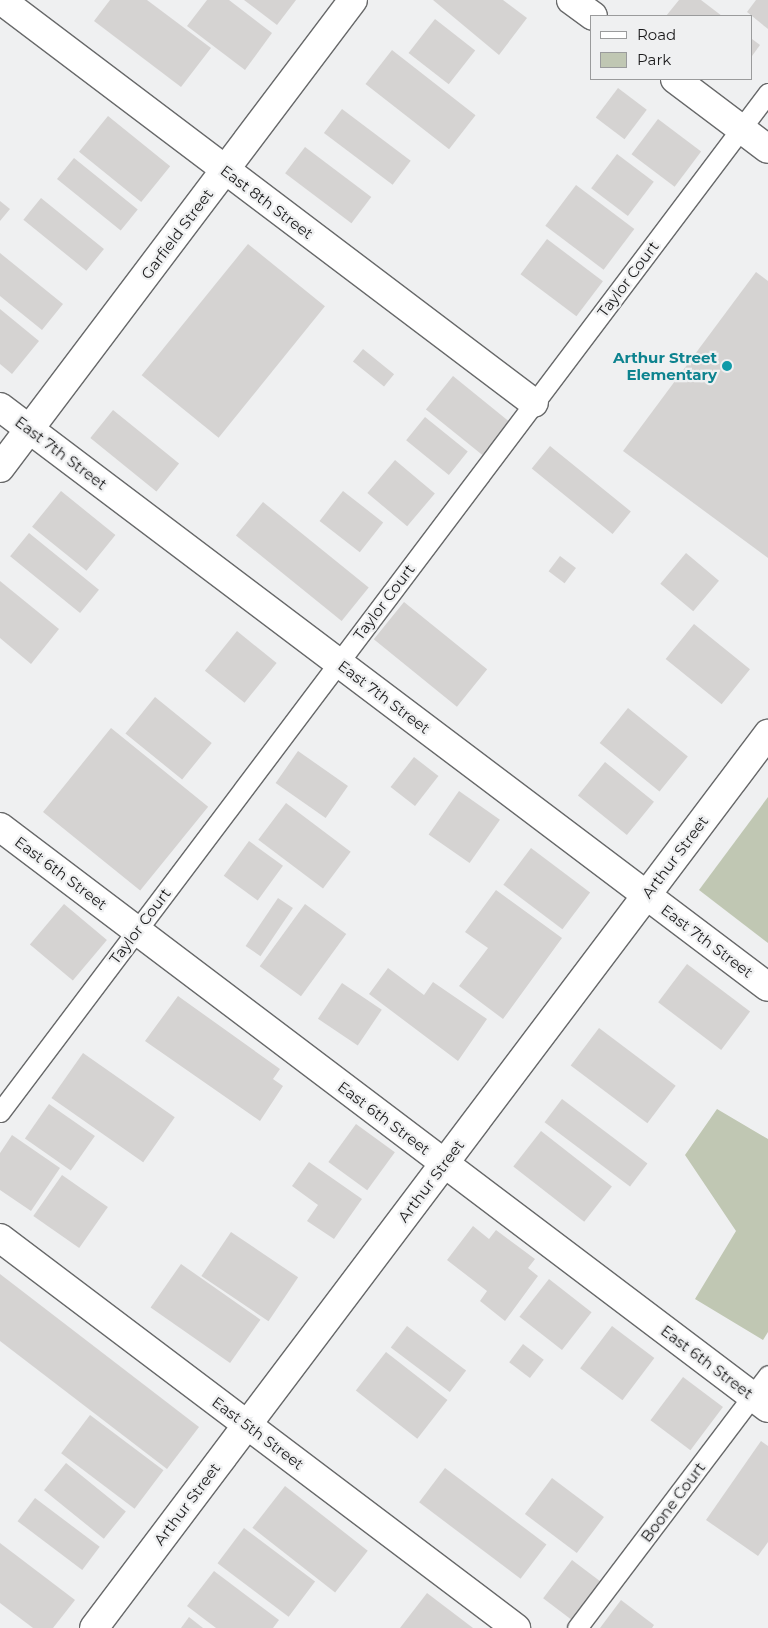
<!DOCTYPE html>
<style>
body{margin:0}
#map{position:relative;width:768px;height:1628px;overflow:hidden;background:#eff0f1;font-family:Montserrat,sans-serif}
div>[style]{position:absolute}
.green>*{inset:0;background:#c0c7b3}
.building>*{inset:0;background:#d5d3d2;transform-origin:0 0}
.roads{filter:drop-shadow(1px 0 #68696a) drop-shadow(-1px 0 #68696a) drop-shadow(0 1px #68696a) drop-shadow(0 -1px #68696a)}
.service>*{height:19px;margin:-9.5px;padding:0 9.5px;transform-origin:9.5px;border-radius:9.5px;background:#fff}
.minor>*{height:28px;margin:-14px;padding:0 14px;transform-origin:14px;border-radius:14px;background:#fff}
.dots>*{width:14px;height:14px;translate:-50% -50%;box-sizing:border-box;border:2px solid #eff0f1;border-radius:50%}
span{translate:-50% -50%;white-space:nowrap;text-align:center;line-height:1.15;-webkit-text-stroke:4.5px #eff0f1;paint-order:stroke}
.street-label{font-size:15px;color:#1b1b1c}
.culture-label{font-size:15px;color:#0d838f;font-weight:700}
.right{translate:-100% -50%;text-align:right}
.legend{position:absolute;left:590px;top:15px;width:162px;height:65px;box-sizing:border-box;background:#eff0f1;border:1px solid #9a9b9c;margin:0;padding:6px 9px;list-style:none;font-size:15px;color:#1b1b1c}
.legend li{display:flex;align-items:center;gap:10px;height:25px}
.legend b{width:25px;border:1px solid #9a9b9c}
</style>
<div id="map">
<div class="green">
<div style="clip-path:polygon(768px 797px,768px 943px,699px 890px)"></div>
<div style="clip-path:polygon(717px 1109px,768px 1139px,768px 1332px,763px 1340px,695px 1299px,736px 1231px,685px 1155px)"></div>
</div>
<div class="building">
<div style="clip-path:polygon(110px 0,147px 0,211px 48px,181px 87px,94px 21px)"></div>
<div style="clip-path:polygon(207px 0,229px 0,272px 33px,245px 70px,187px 26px)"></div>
<div style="clip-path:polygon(244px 0,296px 0,277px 25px)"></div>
<div style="clip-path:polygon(433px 0,503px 0,527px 18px,499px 55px)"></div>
<div style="clip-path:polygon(679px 0,701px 0,722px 16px,666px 16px)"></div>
<div style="clip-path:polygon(756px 0,768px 0,768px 29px,747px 12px)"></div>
<div style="left:435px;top:19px;width:51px;height:43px;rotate:38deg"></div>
<div style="clip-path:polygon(752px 39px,760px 45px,752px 56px)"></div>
<div style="left:392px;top:50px;width:106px;height:43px;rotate:38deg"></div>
<div style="left:618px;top:88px;width:36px;height:37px;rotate:37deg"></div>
<div style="left:342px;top:109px;width:86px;height:30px;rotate:37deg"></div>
<div style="left:108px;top:116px;width:80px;height:46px;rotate:39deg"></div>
<div style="left:658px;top:119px;width:54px;height:44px;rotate:37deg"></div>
<div style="left:305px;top:147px;width:83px;height:33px;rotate:37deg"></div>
<div style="left:617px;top:154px;width:46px;height:43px;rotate:37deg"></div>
<div style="left:74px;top:158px;width:82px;height:27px;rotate:39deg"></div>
<div style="left:576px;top:185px;width:73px;height:51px;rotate:37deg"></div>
<div style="left:41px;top:198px;width:81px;height:28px;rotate:39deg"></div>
<div style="clip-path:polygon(0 201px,10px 209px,0 221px)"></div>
<div style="left:547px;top:239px;width:70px;height:44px;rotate:37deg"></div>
<div style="left:248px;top:244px;width:99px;height:169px;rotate:39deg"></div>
<div style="clip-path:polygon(0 253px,63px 304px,42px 330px,0 296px)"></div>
<div style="clip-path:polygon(756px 272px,768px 281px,768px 558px,623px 451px)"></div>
<div style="clip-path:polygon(0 309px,39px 341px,12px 374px,0 364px)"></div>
<div style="left:363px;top:349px;width:40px;height:16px;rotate:39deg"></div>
<div style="left:453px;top:376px;width:75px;height:43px;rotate:39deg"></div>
<div style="left:113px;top:410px;width:85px;height:36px;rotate:39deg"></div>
<div style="left:425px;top:417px;width:55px;height:30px;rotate:39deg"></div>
<div style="left:550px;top:446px;width:104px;height:29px;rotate:39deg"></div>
<div style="left:395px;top:460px;width:52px;height:43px;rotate:40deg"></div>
<div style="left:61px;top:491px;width:70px;height:46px;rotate:39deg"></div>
<div style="left:343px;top:491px;width:51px;height:38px;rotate:38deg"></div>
<div style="left:263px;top:502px;width:136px;height:43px;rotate:39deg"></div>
<div style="left:29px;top:533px;width:90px;height:30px;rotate:39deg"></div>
<div style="left:686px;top:553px;width:43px;height:40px;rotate:40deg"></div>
<div style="left:560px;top:556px;width:20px;height:19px;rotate:37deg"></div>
<div style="clip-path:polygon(0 581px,59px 629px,31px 664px,0 638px)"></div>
<div style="left:404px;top:602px;width:107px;height:48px;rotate:39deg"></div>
<div style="left:694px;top:624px;width:72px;height:45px;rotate:39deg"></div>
<div style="left:237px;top:631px;width:51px;height:51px;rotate:39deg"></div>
<div style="left:155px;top:697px;width:73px;height:47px;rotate:39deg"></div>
<div style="left:628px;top:708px;width:77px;height:45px;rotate:39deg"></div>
<div style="left:111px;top:728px;width:125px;height:108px;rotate:39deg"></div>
<div style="left:298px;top:751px;width:61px;height:39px;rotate:35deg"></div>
<div style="left:414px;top:757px;width:31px;height:38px;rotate:38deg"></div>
<div style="left:605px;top:762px;width:63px;height:43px;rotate:39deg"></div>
<div style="left:459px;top:791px;width:50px;height:53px;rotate:35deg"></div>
<div style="left:286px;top:803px;width:81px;height:46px;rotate:37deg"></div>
<div style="left:249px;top:841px;width:42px;height:43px;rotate:36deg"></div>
<div style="left:531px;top:848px;width:74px;height:46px;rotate:37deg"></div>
<div style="clip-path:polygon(496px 890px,562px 938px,503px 1019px,459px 986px,488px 948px,465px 932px)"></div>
<div style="left:278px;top:898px;width:18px;height:58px;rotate:34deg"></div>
<div style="left:64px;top:904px;width:56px;height:53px;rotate:40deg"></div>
<div style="left:305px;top:904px;width:51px;height:77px;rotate:36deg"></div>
<div style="left:687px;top:964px;width:79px;height:48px;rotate:37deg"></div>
<div style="clip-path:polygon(388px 968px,424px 995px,433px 982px,487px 1019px,458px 1061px,369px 994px)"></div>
<div style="left:342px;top:983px;width:48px;height:43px;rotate:34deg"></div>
<div style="clip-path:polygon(178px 996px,280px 1069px,273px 1079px,283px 1086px,260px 1121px,145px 1041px)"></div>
<div style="left:599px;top:1028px;width:96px;height:47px;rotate:37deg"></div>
<div style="left:83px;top:1053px;width:112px;height:55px;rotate:35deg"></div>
<div style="left:562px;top:1099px;width:107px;height:29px;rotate:37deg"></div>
<div style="left:49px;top:1104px;width:56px;height:42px;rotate:35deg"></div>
<div style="left:356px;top:1124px;width:48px;height:47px;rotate:36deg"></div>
<div style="left:541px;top:1131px;width:90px;height:45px;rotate:38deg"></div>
<div style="clip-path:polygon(12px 1135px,60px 1168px,31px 1211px,0 1190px,0 1153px)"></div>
<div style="clip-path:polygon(309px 1162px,362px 1199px,334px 1239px,307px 1221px,318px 1205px,292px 1186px)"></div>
<div style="left:62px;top:1175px;width:56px;height:50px;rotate:35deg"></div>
<div style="clip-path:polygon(473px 1226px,489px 1239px,496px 1230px,535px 1259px,528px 1268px,538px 1276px,505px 1321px,480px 1301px,487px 1291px,447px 1260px)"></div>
<div style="left:231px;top:1232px;width:81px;height:53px;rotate:34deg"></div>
<div style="left:181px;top:1264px;width:97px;height:53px;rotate:35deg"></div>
<div style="clip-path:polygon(0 1274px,199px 1427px,167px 1469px,0 1341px)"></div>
<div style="left:549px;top:1279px;width:54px;height:48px;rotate:38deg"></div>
<div style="left:407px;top:1326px;width:74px;height:27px;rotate:37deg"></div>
<div style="left:612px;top:1326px;width:53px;height:53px;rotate:37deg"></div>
<div style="left:523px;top:1344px;width:26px;height:23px;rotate:37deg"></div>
<div style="left:386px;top:1352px;width:78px;height:49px;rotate:38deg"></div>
<div style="left:683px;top:1377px;width:50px;height:54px;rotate:37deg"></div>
<div style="left:90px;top:1415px;width:92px;height:48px;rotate:37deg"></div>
<div style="clip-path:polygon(761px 1441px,768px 1446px,768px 1542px,758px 1556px,706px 1520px)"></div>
<div style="left:66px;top:1463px;width:77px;height:35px;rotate:39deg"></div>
<div style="left:445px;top:1468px;width:127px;height:43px;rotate:37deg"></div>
<div style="left:552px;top:1478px;width:65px;height:45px;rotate:37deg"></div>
<div style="left:285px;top:1486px;width:105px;height:53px;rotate:38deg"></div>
<div style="left:35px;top:1498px;width:81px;height:29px;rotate:37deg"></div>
<div style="left:244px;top:1528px;width:89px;height:44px;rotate:37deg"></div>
<div style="clip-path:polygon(0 1543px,75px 1600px,53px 1628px,33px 1628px,0 1603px)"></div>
<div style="left:572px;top:1560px;width:36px;height:48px;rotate:37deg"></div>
<div style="clip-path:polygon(214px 1571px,279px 1620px,273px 1628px,216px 1628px,187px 1606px)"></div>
<div style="clip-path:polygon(427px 1593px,473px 1628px,400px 1628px)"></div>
<div style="clip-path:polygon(621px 1600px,654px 1625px,652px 1628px,600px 1628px)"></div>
<div style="clip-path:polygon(189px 1617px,203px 1628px,181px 1628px)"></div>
</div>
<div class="roads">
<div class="service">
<div style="left:0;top:1112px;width:1276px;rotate:-53deg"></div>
<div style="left:577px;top:1628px;width:317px;rotate:-52.9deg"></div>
</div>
<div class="minor">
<div style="left:1px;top:0;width:668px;rotate:37.09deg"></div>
<div style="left:571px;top:0;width:27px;rotate:36deg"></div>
<div style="left:675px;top:79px;width:116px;rotate:37deg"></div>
<div style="left:0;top:407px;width:962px;rotate:37.06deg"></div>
<div style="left:0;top:468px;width:586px;rotate:-52.97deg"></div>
<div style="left:0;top:827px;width:963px;rotate:37.11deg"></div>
<div style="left:0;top:1238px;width:647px;rotate:37.08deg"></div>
<div style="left:94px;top:1628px;width:1120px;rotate:-52.99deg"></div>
</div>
</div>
<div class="dots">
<div style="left:727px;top:366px;background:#0f9aa8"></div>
</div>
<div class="street-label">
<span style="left:267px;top:202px;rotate:37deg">East 8th Street</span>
<span style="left:177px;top:234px;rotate:-53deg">Garfield Street</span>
<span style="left:628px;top:279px;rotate:-53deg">Taylor Court</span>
<span style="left:61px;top:453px;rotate:37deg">East 7th Street</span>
<span style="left:384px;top:602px;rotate:-53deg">Taylor Court</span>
<span style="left:384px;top:697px;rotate:37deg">East 7th Street</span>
<span style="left:675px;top:857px;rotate:-53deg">Arthur Street</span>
<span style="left:61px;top:873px;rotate:37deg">East 6th Street</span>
<span style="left:140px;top:926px;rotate:-53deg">Taylor Court</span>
<span style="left:707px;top:941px;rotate:37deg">East 7th Street</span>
<span style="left:384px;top:1118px;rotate:37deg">East 6th Street</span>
<span style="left:431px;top:1181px;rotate:-53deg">Arthur Street</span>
<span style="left:707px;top:1362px;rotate:37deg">East 6th Street</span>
<span style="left:258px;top:1433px;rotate:37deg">East 5th Street</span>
<span style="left:673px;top:1502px;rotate:-53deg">Boone Court</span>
<span style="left:187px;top:1504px;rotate:-53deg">Arthur Street</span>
</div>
<div class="culture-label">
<span class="right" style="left:717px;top:366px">Arthur Street<br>Elementary</span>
</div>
<ul class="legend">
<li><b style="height:6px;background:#fff"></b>Road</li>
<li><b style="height:14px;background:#c0c7b3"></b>Park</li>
</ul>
</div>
